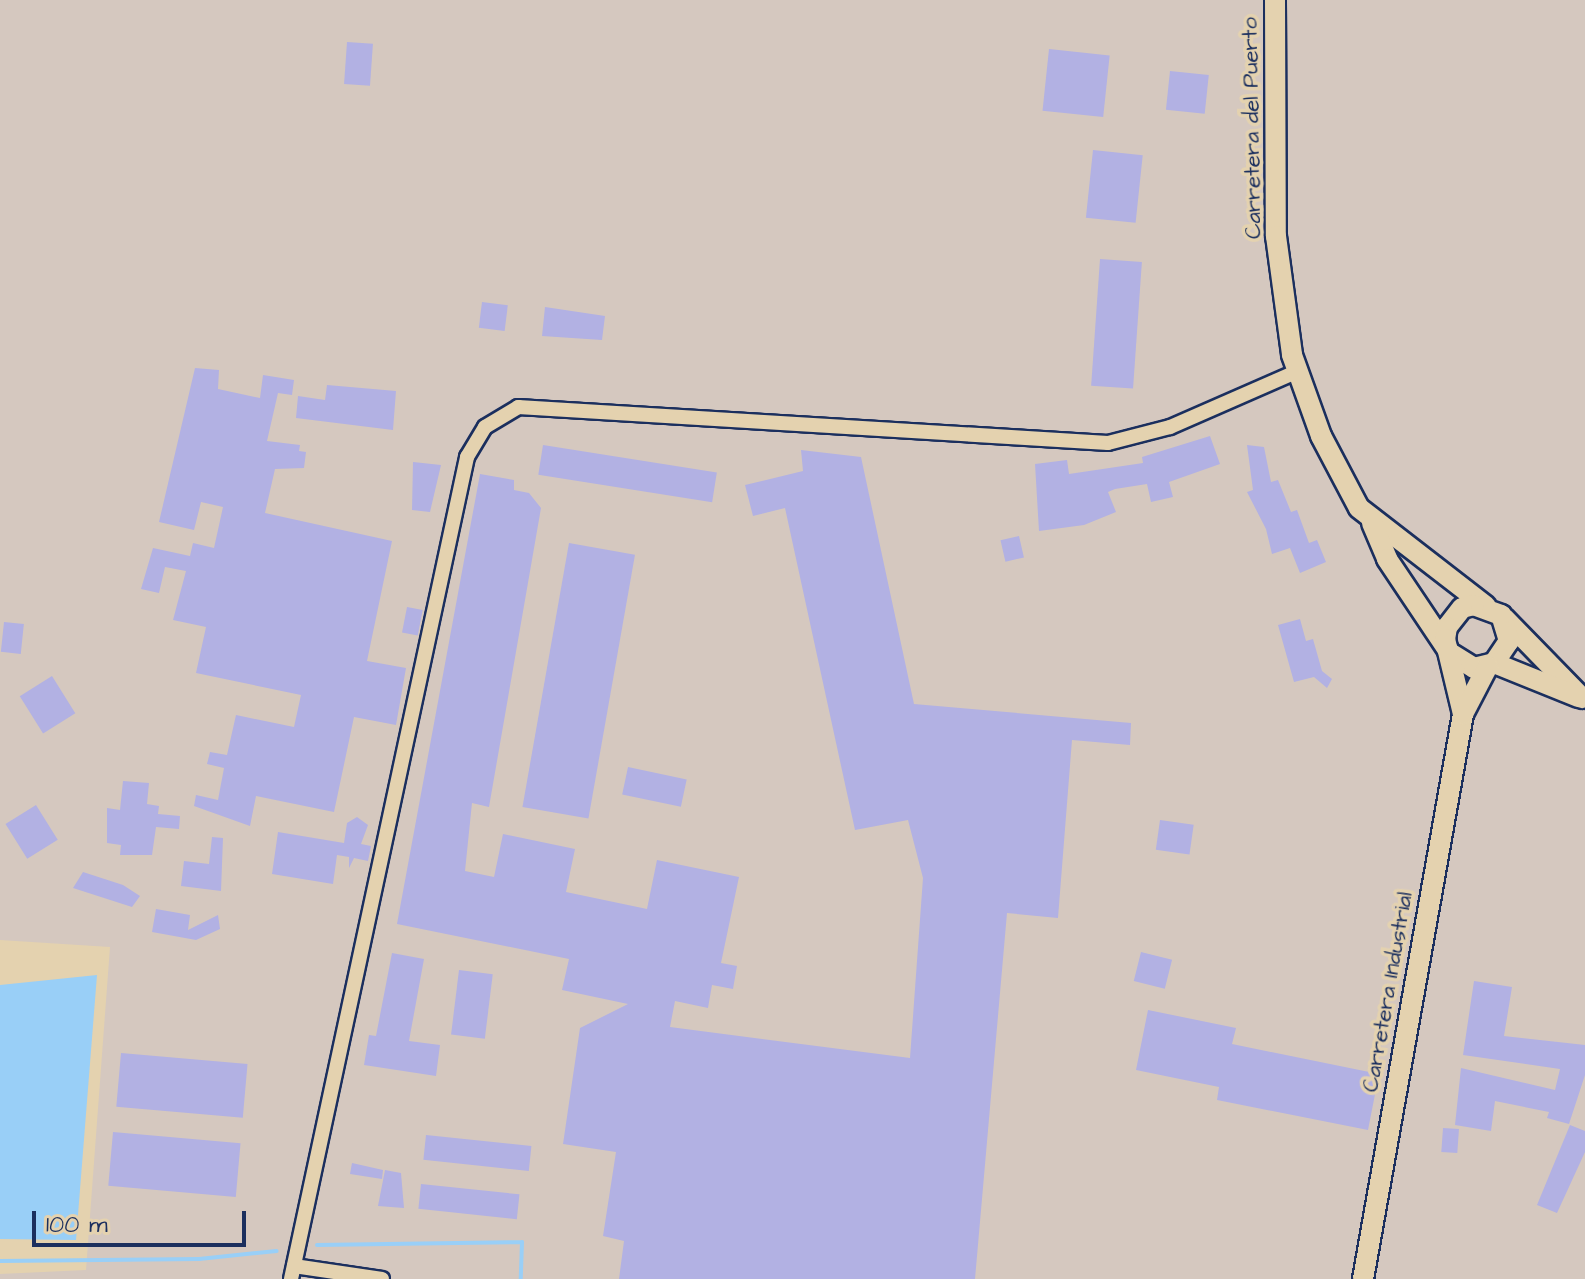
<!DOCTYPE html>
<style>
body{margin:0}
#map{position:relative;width:1585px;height:1279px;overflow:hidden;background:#e4d2af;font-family:"Architects Daughter",sans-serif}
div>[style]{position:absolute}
.built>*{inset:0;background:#d5c8bf}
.water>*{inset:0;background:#99cff7}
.stream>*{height:4px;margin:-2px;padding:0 2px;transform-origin:2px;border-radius:2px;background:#99cff7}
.building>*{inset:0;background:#b2b1e3;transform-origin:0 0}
.roads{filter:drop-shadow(2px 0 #1b2f5e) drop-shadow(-2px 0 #1b2f5e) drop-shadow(0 2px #1b2f5e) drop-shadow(0 -2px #1b2f5e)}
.street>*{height:14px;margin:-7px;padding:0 7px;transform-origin:7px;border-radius:7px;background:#e4d2af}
.secondary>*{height:20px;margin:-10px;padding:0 10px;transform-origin:10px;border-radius:10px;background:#e4d2af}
span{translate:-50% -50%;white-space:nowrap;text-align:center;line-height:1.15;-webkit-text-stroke:7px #e4d2af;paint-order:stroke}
.street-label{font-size:22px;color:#1b2f5e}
.scale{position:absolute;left:32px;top:1211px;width:214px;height:36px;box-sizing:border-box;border:4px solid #1b2f5e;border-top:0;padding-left:10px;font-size:24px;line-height:28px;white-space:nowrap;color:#1b2f5e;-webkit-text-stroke:6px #e4d2af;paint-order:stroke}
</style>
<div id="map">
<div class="built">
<div style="clip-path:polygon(0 0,1585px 0,1585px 1279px,0 1279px,0 1274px,86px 1270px,110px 947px,0 940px)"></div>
</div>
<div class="water">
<div style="clip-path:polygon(97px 975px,76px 1240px,0 1239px,0 985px)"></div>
</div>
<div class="stream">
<div style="left:317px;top:1245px;width:205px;rotate:-0.8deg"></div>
<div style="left:522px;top:1242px;width:37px;rotate:92deg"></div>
<div style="left:0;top:1261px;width:199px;rotate:-0.6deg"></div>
<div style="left:199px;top:1259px;width:78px;rotate:-5.9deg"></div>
</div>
<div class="building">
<div style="left:347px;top:42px;width:26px;height:42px;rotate:4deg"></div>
<div style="left:1049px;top:49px;width:61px;height:62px;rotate:6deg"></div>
<div style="left:1170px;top:71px;width:39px;height:39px;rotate:6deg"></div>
<div style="left:1093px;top:150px;width:50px;height:68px;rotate:6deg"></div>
<div style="left:1100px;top:259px;width:42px;height:127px;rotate:4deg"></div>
<div style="left:482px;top:302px;width:26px;height:26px;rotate:7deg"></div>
<div style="clip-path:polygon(545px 307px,605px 316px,602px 340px,542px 336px)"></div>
<div style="clip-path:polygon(195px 368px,219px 370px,218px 389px,260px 398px,263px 375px,294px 380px,292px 395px,278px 393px,267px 441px,300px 445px,299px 451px,306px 452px,304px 468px,275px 469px,265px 513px,392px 541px,367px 661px,406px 668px,396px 725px,354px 717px,334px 812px,256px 796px,250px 826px,194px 806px,196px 795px,218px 800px,224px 768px,207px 764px,210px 752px,227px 755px,236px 715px,294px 727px,301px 695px,196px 673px,206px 627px,173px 620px,186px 571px,165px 567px,159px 593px,141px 589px,153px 548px,190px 556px,193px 543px,214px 548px,223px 507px,201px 502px,194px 530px,159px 522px)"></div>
<div style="clip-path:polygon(327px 385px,396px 391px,393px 430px,296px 418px,298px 396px,325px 400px)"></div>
<div style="clip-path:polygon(1210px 436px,1220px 464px,1169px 482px,1173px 497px,1151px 502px,1147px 484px,1115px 489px,1108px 492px,1116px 512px,1084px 525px,1039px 531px,1035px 464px,1067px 460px,1069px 474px,1143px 463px,1142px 457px)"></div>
<div style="left:543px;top:445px;width:176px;height:30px;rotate:9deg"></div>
<div style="clip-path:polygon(1247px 445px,1264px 447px,1271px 482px,1278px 480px,1291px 512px,1297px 510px,1309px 543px,1317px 540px,1326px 562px,1300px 573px,1290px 548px,1272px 554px,1266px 529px,1247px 492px,1253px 490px)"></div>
<div style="clip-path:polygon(801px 450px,861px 457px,914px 704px,1131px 723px,1130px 745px,1072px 740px,1058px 918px,1007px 913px,975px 1279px,619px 1279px,624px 1241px,603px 1236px,616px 1152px,563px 1144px,580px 1028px,628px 1004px,562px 990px,569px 959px,397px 924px,480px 474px,514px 480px,514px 490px,529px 493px,541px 508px,489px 807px,472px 803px,465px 871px,494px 877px,503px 834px,575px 849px,566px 892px,647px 909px,657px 860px,739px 877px,721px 963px,737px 966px,733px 989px,712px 985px,708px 1008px,675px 1001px,670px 1027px,910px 1058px,923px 878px,908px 820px,855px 830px,785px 508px,753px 516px,745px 485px,803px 471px)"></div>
<div style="clip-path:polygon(413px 462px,441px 465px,430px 512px,412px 510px)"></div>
<div style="left:1019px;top:536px;width:22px;height:19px;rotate:77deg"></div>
<div style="left:569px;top:543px;width:67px;height:268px;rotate:10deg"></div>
<div style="left:407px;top:607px;width:16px;height:26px;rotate:11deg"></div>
<div style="clip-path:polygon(1300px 619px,1306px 641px,1313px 639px,1322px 671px,1332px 679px,1327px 688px,1314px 677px,1294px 682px,1278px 625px)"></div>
<div style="left:4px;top:622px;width:20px;height:30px;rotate:6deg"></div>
<div style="left:52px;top:676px;width:44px;height:38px;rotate:58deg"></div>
<div style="left:628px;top:767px;width:60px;height:28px;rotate:12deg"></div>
<div style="clip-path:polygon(123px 781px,149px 783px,147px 804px,159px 806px,158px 814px,180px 816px,179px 829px,156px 827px,152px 855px,120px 855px,121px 845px,107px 843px,107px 808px,120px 810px)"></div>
<div style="left:36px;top:805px;width:41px;height:36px;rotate:58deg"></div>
<div style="clip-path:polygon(357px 817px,368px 825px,361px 844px,371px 846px,368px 861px,354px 858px,349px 868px,349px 857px,337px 855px,333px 884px,272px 874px,278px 832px,344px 843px,347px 823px)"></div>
<div style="left:1160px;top:820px;width:34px;height:30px;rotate:8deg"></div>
<div style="clip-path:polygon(212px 837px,223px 838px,221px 891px,181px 886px,184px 861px,209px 864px)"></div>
<div style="clip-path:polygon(83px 872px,123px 885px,140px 896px,132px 907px,73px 888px)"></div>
<div style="clip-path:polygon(156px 909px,190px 915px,188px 930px,218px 915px,220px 929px,196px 940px,152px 932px)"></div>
<div style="left:1141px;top:952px;width:32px;height:30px;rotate:14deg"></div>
<div style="clip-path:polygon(392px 953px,424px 959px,409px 1041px,440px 1045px,436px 1076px,364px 1065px,369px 1035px,376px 1036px)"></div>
<div style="left:459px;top:970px;width:34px;height:65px;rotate:7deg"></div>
<div style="clip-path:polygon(1474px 981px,1512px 987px,1504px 1036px,1585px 1045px,1585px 1075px,1569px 1124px,1547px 1118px,1549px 1112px,1495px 1101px,1491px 1131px,1455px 1125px,1461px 1068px,1555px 1090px,1560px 1069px,1463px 1055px)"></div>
<div style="clip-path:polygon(1148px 1010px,1236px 1028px,1232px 1044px,1379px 1074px,1368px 1130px,1217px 1100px,1219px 1087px,1136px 1070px)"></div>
<div style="left:121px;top:1053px;width:127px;height:54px;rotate:5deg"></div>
<div style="clip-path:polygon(1570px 1125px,1585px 1131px,1585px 1152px,1557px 1213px,1537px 1205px)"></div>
<div style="left:1443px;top:1128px;width:16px;height:24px;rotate:4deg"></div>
<div style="left:113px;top:1132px;width:128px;height:54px;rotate:5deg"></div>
<div style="left:426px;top:1135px;width:106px;height:25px;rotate:6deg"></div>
<div style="clip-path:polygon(352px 1163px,383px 1170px,382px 1179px,350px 1174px)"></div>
<div style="clip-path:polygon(385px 1170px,401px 1173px,404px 1208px,378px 1206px)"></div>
<div style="left:421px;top:1184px;width:99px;height:25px;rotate:6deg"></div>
</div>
<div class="roads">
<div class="street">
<div style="left:294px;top:1266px;width:89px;rotate:8.4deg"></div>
<div style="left:291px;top:1279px;width:841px;rotate:-77.91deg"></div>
<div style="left:467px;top:457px;width:35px;rotate:-59deg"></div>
<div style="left:485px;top:427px;width:39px;rotate:-31deg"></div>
<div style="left:518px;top:407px;width:591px;rotate:3.49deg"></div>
<div style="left:1108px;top:443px;width:64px;rotate:-14.5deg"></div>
<div style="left:1170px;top:427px;width:140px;rotate:-23.6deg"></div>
</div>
<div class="secondary">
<div style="left:1275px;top:0;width:236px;rotate:89.8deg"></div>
<div style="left:1276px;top:236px;width:120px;rotate:82.3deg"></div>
<div style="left:1292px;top:355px;width:86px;rotate:70.3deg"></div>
<div style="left:1321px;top:436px;width:81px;rotate:62.2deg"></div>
<div style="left:1359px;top:508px;width:160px;rotate:37.7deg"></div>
<div style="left:1372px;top:523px;width:39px;rotate:67deg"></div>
<div style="left:1387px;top:559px;width:110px;rotate:56.2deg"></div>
<div style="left:1504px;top:618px;width:112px;rotate:45.7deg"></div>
<div style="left:1450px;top:653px;width:28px;rotate:32deg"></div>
<div style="left:1474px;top:668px;width:21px;rotate:-14deg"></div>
<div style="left:1494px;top:663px;width:27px;rotate:-56deg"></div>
<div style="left:1509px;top:641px;width:27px;rotate:-107deg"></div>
<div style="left:1501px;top:615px;width:29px;rotate:-160deg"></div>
<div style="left:1474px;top:605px;width:12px;rotate:166deg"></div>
<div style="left:1462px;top:608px;width:24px;rotate:128deg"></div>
<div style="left:1447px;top:627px;width:12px;rotate:99deg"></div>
<div style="left:1445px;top:639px;width:77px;rotate:76.5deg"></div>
<div style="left:1494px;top:663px;width:91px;rotate:22deg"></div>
<div style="left:1363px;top:1279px;width:574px;rotate:-79.96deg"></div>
<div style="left:1463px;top:714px;width:54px;rotate:-62.5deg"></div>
</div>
</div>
<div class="street-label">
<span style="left:1252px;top:128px;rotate:-91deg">Carretera del Puerto</span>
<span style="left:1388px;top:992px;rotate:-80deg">Carretera Industrial</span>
</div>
<div class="scale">100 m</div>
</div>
